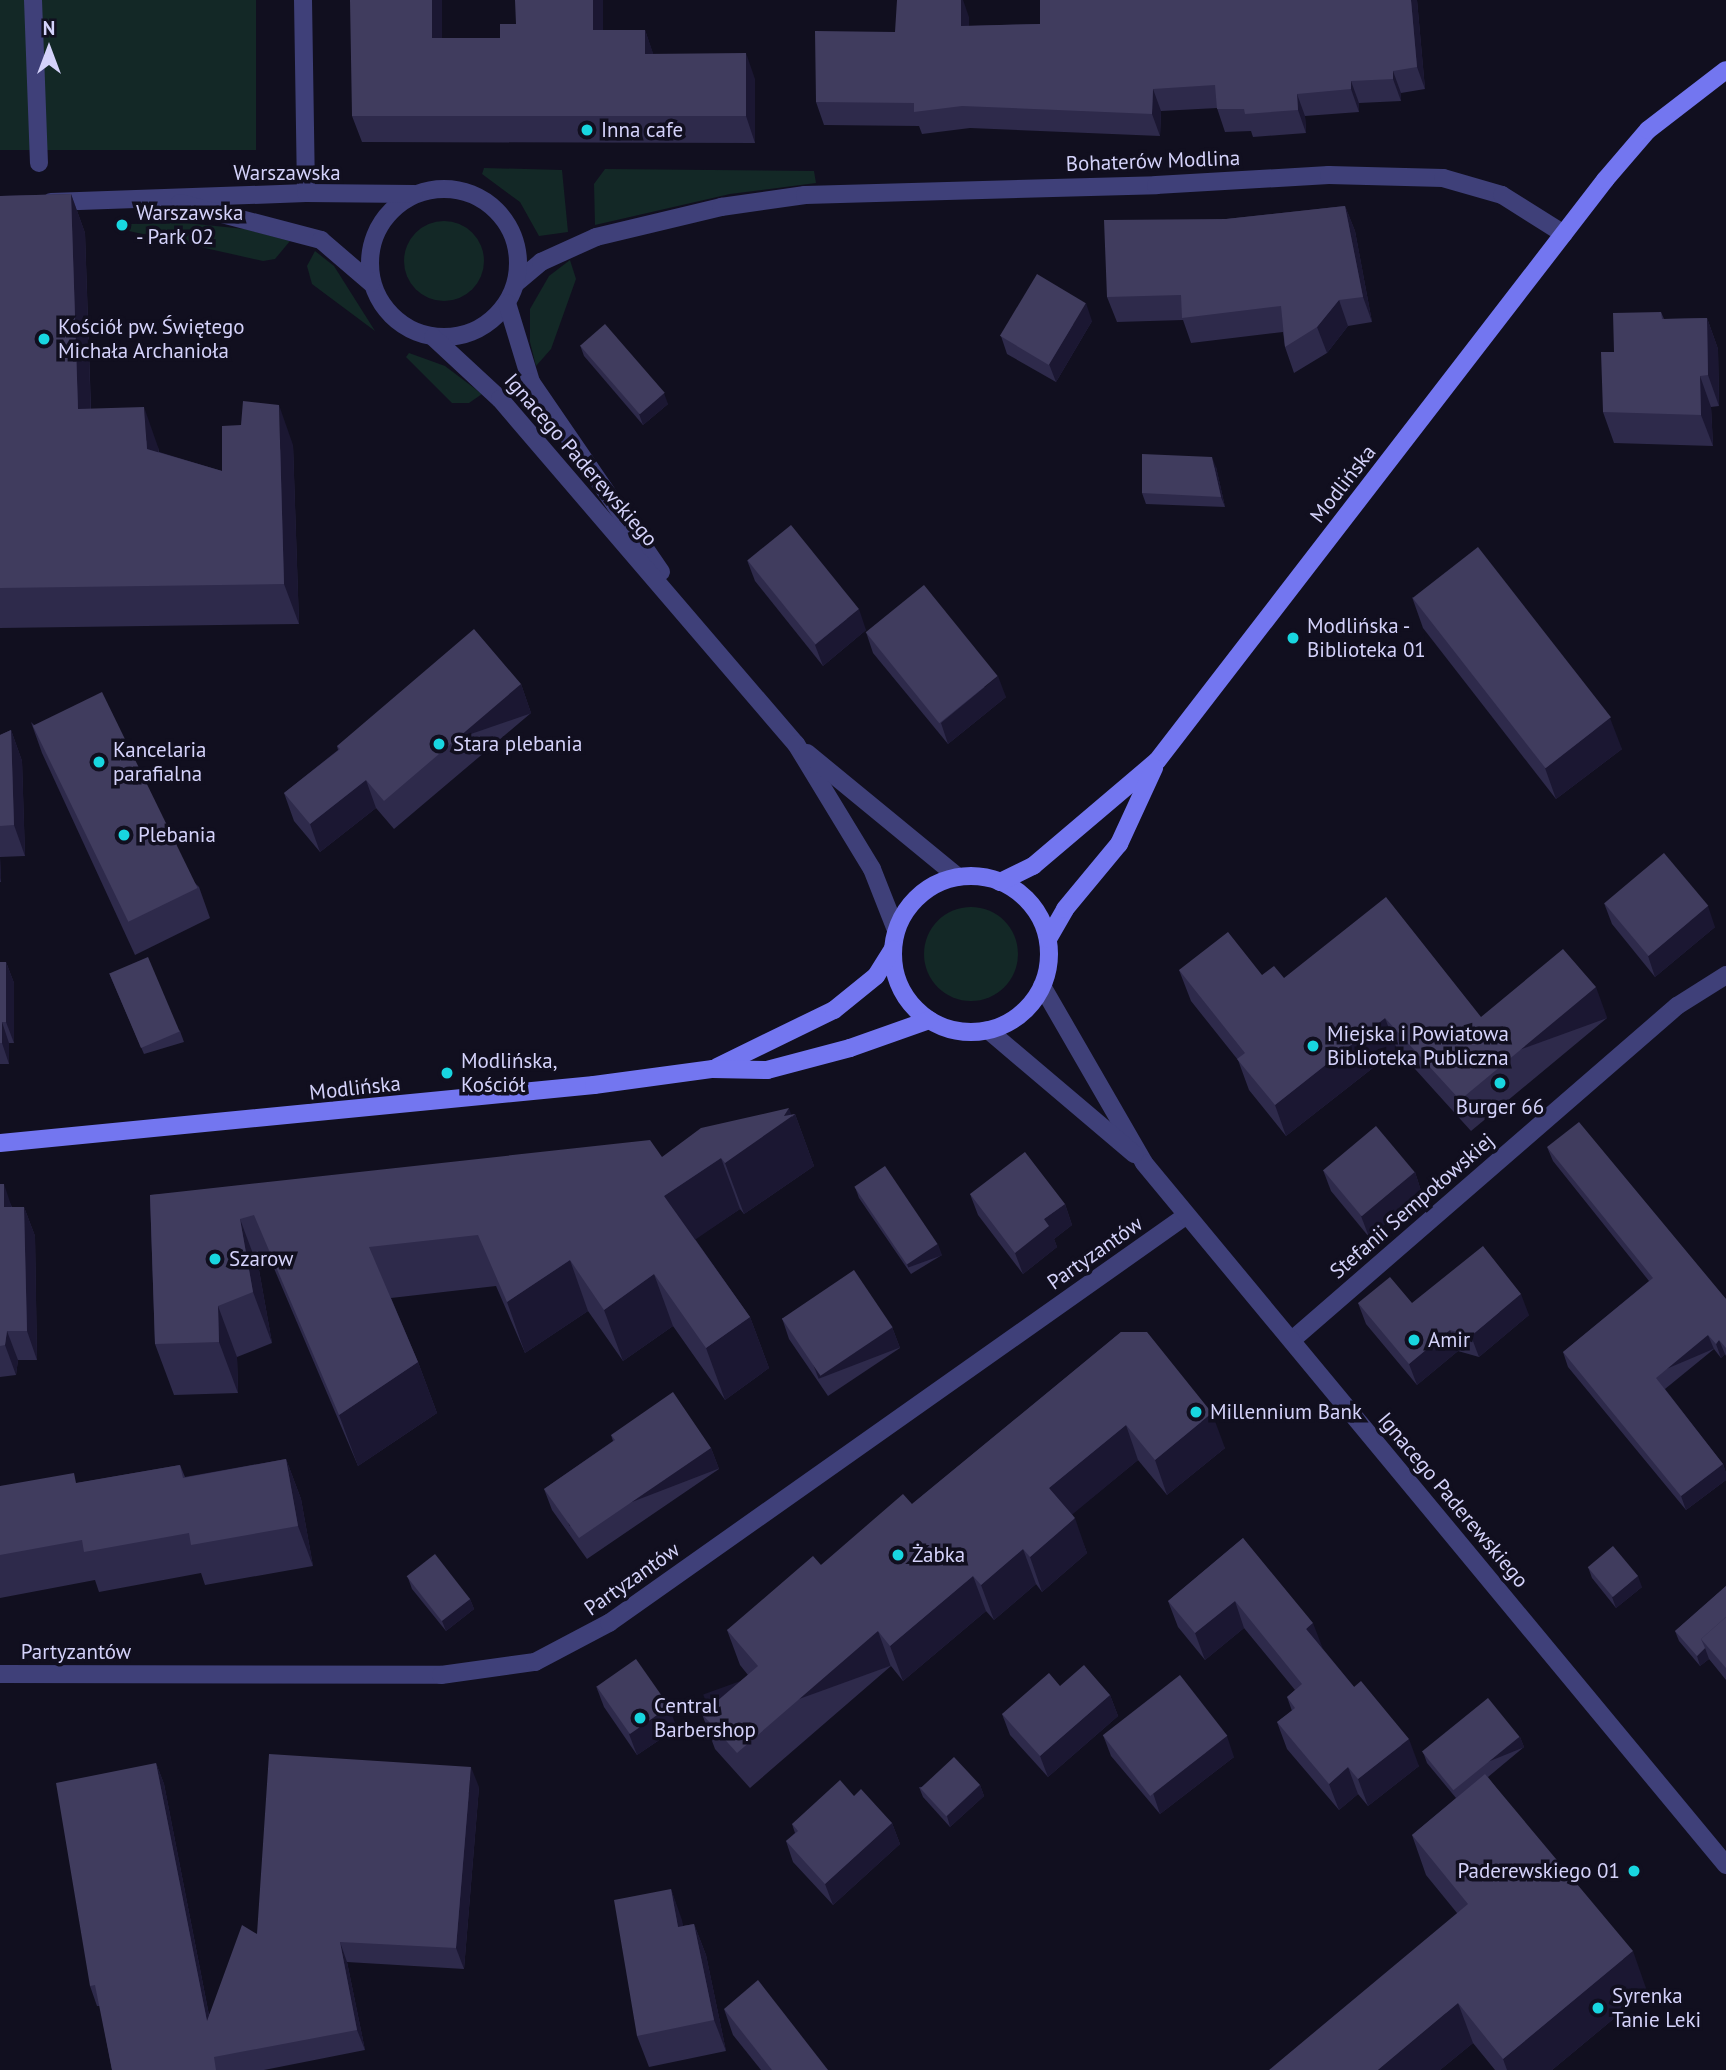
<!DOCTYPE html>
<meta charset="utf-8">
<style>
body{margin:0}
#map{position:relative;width:1726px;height:2070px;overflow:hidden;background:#110f1f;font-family:"PT Sans",sans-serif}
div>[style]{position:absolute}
.green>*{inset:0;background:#132826;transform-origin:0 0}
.round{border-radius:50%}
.pedestrian>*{height:18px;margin:-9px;padding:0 9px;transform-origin:9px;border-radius:9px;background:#3f4079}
.minor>*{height:18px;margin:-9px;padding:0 9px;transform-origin:9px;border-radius:9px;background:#3f4079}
.tertiary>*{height:18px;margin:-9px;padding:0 9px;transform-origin:9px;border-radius:9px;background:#3f4079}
.tertiary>.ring{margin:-9px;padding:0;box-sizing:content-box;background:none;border:18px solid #3f4079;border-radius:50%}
.secondary>*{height:18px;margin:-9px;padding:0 9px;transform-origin:9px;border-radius:9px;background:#7376f0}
.secondary>.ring{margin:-9px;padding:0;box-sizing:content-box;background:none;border:18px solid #7376f0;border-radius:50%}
.wall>*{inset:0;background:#2e2a4b}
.shaded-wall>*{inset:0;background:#1b1732;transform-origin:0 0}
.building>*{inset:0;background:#403c5e;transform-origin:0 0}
.dots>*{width:19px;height:19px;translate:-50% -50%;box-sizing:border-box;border:4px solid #110f1f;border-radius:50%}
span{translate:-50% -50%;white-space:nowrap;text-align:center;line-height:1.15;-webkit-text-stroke:7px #110f1f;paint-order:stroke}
.poi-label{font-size:21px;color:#d4d2fa}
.left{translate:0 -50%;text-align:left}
.right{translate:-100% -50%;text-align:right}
.street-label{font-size:21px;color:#d4d2fa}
.north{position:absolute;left:14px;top:14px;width:70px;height:70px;-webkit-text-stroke:5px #110f1f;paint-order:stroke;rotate:0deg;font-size:19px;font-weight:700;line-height:28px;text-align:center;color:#d4d2fa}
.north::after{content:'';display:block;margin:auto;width:24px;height:32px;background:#d4d2fa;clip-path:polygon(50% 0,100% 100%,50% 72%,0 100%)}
</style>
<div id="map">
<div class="green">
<div style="left:0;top:0;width:256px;height:150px"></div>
<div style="clip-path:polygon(484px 168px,562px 170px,568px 232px,539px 236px,520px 202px,482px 174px)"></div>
<div style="clip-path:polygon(605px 169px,814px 171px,816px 183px,730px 194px,595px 225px,594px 184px)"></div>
<div class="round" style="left:404px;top:221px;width:80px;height:80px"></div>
<div style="clip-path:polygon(186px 223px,245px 229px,290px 241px,275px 259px,263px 261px,129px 231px,129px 224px)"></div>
<div style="clip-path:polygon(315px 251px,334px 266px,375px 331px,312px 284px,307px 266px)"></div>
<div style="clip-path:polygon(570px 260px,576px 279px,551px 349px,536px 366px,530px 342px,530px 309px,549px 276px)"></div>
<div style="clip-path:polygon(409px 353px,445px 366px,482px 394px,469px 403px,452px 403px,406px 357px)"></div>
<div class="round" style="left:924px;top:907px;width:94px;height:94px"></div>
</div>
<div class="pedestrian">
<div style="left:33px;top:0;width:163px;rotate:87.9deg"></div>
</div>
<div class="minor">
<div style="left:303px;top:0;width:193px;rotate:89.1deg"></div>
<div style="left:516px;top:283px;width:33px;rotate:-40deg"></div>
<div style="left:541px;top:262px;width:60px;rotate:-24.4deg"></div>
<div style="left:596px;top:237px;width:129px;rotate:-13.5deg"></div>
<div style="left:721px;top:207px;width:85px;rotate:-8.1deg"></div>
<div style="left:805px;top:195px;width:351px;rotate:-1.6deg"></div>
<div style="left:1156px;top:185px;width:173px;rotate:-3.3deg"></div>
<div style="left:1329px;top:175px;width:114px;rotate:1.5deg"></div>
<div style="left:1443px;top:178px;width:61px;rotate:16.1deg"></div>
<div style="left:1502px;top:195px;width:73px;rotate:32.2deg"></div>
<div style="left:1292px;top:1340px;width:510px;rotate:-40.94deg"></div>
<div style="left:1677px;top:1006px;width:58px;rotate:-32.3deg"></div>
<div style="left:0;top:1674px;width:441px;rotate:0.1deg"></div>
<div style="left:441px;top:1675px;width:95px;rotate:-7.9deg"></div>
<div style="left:535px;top:1662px;width:84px;rotate:-27.8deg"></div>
<div style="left:609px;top:1623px;width:707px;rotate:-35.22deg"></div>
</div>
<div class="tertiary">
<div class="ring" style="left:370px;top:189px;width:130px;height:130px"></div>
<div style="left:51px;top:202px;width:255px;rotate:-2deg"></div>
<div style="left:306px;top:193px;width:108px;rotate:0.5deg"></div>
<div style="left:180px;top:203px;width:146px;rotate:14.7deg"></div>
<div style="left:321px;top:240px;width:66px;rotate:40.7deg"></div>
<div style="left:507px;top:303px;width:83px;rotate:73.1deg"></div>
<div style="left:531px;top:382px;width:230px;rotate:55.6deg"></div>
<div style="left:433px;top:337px;width:91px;rotate:42.8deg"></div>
<div style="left:500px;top:399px;width:455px;rotate:49.4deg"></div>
<div style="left:796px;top:744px;width:146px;rotate:58.7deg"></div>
<div style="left:872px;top:869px;width:66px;rotate:68.5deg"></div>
<div style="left:807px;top:753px;width:195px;rotate:39.4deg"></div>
<div style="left:1042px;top:986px;width:204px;rotate:60deg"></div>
<div style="left:1144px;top:1163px;width:912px;rotate:50.34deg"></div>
<div style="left:988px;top:1030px;width:192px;rotate:40.3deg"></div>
</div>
<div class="secondary">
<div class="ring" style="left:893px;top:876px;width:138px;height:138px"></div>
<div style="left:1000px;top:882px;width:37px;rotate:-26deg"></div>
<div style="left:1033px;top:866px;width:162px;rotate:-40.3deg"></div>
<div style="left:1157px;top:761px;width:734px;rotate:-52.36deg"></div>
<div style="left:1605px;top:180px;width:66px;rotate:-49.3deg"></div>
<div style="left:1648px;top:130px;width:98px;rotate:-37.6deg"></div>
<div style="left:1048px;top:939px;width:34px;rotate:-60deg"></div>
<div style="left:1065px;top:909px;width:85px;rotate:-50.3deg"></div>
<div style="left:1119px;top:844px;width:84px;rotate:-65.3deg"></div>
<div style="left:717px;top:1067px;width:130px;rotate:-26deg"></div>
<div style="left:834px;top:1010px;width:54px;rotate:-39deg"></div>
<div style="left:876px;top:976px;width:31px;rotate:-58deg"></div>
<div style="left:0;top:1143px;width:597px;rotate:-5.58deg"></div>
<div style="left:594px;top:1085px;width:120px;rotate:-7.7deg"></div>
<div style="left:713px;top:1069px;width:54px;rotate:1.1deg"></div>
<div style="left:767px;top:1070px;width:86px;rotate:-14.8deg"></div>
<div style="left:850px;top:1048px;width:84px;rotate:-19.5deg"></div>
</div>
<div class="wall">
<div style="clip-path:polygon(442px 0,442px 38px,500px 38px,516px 24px,603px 0,603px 30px,645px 30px,653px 54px,755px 79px,755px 143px,362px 142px,352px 116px)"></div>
<div style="clip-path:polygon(1417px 0,1425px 89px,1401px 93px,1401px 101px,1359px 103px,1359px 112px,1305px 116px,1306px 133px,1253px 137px,1251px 131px,1225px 132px,1217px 108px,1161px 111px,1160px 136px,970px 128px,922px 134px,919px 126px,824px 125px,816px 102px,969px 17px,969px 26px,1040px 24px)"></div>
<div style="clip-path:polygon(71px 194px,85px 233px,91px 409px,158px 447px,159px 452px,222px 471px,293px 445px,299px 624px,0 628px,0 196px)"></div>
<div style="clip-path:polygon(1345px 206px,1355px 231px,1372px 322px,1348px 326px,1327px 353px,1294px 373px,1285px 347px,1283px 332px,1191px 343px,1183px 320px,1117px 322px,1107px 297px,1226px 219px)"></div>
<div style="clip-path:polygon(1661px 312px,1664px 319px,1707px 318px,1718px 349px,1719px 406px,1711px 407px,1713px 446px,1614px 443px,1603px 412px,1614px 352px)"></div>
<div style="clip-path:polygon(1092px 321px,1056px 382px,1007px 354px,1001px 336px)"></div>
<div style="clip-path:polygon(580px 345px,668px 404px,643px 425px,584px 356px)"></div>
<div style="clip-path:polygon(1216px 467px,1225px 507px,1146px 504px,1142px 493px)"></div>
<div style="clip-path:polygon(747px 560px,866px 630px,823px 666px,755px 581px)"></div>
<div style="clip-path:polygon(1412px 597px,1622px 749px,1556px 799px,1423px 628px)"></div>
<div style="clip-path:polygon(866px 632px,1006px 697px,948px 744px,873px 653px)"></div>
<div style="clip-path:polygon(521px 684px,531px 713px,394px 829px,376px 808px,320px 852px,294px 821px,284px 793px,338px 750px,337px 746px)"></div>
<div style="clip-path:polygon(31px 722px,199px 887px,210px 918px,135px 955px,42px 753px)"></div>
<div style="clip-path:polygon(11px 730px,22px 761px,25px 856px,0 857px,1px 882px,0 882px,0 735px)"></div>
<div style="clip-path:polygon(1604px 903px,1715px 927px,1655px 977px,1612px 924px)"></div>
<div style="clip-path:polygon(0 962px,6px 962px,14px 983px,14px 1043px,9px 1043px,9px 1064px,0 1064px)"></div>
<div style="clip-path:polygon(1179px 970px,1262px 975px,1284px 978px,1481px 1017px,1607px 1018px,1471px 1131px,1397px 1049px,1286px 1136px,1249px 1090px,1238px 1060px,1191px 1001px)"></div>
<div style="clip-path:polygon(109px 973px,180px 1031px,184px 1042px,144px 1054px)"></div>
<div style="clip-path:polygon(795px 1114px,814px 1166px,744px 1214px,740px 1209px,695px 1239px,750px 1317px,769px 1368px,725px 1400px,673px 1326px,623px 1361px,588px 1311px,525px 1353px,496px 1286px,391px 1298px,418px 1362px,437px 1413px,358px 1466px,273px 1266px,259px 1270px,272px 1343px,237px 1357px,238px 1393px,174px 1395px,155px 1344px,150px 1195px,662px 1157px)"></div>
<div style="clip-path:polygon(1547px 1147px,1726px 1299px,1726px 1356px,1725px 1354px,1721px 1358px,1714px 1349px,1665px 1389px,1723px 1464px,1726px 1473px,1726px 1480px,1686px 1510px,1568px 1367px,1563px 1352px,1649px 1281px,1553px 1161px)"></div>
<div style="clip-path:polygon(1323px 1170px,1415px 1172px,1422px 1194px,1369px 1237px,1331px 1191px)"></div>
<div style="clip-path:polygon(0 1184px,12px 1207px,24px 1207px,35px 1236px,37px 1360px,18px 1360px,16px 1375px,0 1377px)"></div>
<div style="clip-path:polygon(855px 1187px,942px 1255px,911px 1274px,859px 1198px)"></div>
<div style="clip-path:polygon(970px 1194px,1065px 1204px,1072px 1225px,1054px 1239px,1057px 1247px,1023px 1274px,978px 1215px)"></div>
<div style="clip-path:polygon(1358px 1303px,1412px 1303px,1529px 1315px,1479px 1357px,1458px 1351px,1417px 1385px,1366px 1324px)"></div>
<div style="clip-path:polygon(782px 1318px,892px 1327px,900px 1348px,828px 1396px,789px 1339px)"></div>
<div style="clip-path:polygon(1121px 1332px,1225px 1448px,1167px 1495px,1138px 1460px,1072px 1514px,1087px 1553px,1042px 1592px,1036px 1584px,994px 1620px,986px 1611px,903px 1681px,891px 1666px,750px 1788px,715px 1749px,702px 1714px,748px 1675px,740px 1665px,727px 1630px,821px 1565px,912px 1504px)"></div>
<div style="clip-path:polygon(611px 1435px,711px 1448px,719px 1469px,587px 1559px,552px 1510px,544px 1489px,613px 1441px)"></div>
<div style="clip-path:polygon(286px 1459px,301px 1499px,313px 1566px,205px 1585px,201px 1573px,99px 1592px,95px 1580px,0 1598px,0 1486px,77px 1483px,180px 1465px,185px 1477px)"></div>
<div style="clip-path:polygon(1243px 1538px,1323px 1649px,1419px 1766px,1368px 1806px,1358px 1794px,1339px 1810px,1287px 1749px,1277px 1722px,1292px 1711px,1287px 1697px,1295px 1690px,1244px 1628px,1205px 1660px,1178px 1627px,1168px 1601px)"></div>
<div style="clip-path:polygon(1588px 1567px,1642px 1587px,1616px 1608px,1592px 1578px)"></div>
<div style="clip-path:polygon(408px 1578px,470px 1599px,474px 1609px,446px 1631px,412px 1589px)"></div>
<div style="clip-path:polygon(1726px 1586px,1726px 1680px,1709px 1659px,1700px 1666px,1679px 1641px,1675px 1631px)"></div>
<div style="clip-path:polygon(596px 1686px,677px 1728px,637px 1755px,604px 1707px)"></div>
<div style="clip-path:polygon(1060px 1686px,1110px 1695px,1118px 1716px,1048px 1777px,1010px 1735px,1002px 1714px)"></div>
<div style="clip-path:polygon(1103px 1735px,1234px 1757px,1160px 1814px,1111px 1756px)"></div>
<div style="clip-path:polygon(1520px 1737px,1524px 1747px,1488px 1777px,1647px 1991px,1552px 2070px,1495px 2070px,1473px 2043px,1440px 2070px,1457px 1913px,1426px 1875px,1412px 1835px,1456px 1798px,1427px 1763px,1423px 1752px)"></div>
<div style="clip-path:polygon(156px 1763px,164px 1784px,209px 2015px,257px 1934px,479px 1787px,464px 1969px,347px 1962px,365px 2050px,264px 2070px,112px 2070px,100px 2006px,97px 2006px,90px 1986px)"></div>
<div style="clip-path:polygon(980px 1785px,984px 1796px,950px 1827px,923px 1797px,919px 1787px)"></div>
<div style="clip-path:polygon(854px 1796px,892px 1823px,900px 1844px,833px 1905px,793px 1862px,786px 1841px,795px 1833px,792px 1824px)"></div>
<div style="clip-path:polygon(671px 1889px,683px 1926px,694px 1924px,706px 1955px,726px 2051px,649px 2067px,637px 2036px)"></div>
<div style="clip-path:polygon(724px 2009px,828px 2070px,761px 2070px,733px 2035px)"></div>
</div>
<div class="shaded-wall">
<div style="clip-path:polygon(432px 0,442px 0,442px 64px,432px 38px)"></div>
<div style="clip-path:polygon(593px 0,603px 0,603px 56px,593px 30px)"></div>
<div style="clip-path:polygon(961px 0,963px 0,969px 17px,969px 49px,961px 26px)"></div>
<div style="clip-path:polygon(1411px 0,1417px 0,1425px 89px,1417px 67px)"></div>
<div style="clip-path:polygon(645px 30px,654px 56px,645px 54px)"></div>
<div style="clip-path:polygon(746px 53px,755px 79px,755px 143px,746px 116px)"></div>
<div style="clip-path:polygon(1393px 71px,1401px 93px,1401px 101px,1393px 79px)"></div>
<div style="clip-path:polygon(1351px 81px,1359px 103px,1359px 112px,1351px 89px)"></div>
<div style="clip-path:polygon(1153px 89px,1161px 111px,1160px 136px,1152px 114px)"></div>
<div style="clip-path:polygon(1297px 94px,1305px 116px,1306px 133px,1298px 110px)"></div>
<div style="clip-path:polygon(71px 194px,85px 233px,92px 449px,78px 409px)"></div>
<div style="clip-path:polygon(1345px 206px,1355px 231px,1372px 322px,1363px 297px)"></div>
<div style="clip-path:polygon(1339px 300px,1348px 326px,1327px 353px,1317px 327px)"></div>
<div style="clip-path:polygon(1086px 303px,1092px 321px,1056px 382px,1049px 364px)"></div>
<div style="clip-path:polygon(1707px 318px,1718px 349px,1719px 406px,1708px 375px)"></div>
<div style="clip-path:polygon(1700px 376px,1711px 407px,1713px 446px,1701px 415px)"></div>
<div style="clip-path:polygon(664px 393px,668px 404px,643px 425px,639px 414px)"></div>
<div style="clip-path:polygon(279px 405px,293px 445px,299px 624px,284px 584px)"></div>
<div style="clip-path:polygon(144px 407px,158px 447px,162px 489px,147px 449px)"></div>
<div style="clip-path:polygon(1212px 457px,1216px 467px,1225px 507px,1221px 497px)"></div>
<div style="clip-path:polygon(859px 609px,866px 630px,823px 666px,815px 645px)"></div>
<div style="clip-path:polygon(998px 676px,1006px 697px,948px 744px,941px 723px)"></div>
<div style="left:521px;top:684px;width:31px;height:180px;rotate:71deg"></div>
<div style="clip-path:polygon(1610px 718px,1622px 749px,1556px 799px,1545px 768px)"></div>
<div style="clip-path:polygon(11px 730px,22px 761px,25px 856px,14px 825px)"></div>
<div style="clip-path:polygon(366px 780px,376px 808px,320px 852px,310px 824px)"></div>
<div style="clip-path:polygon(0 857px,1px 882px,0 878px)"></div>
<div style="clip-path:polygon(1708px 906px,1715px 927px,1655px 977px,1648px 956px)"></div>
<div style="clip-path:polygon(6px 962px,14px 983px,14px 1043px,6px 1022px)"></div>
<div style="left:1596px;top:987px;width:33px;height:177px;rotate:70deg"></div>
<div style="clip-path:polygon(1385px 1018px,1397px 1049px,1286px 1136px,1275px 1105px)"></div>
<div style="clip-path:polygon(2px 1022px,9px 1043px,9px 1064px,2px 1043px)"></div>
<div style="clip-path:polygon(789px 1108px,792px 1117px,795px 1114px,814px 1166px,744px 1214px,725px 1163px,784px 1116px)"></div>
<div style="clip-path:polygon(721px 1158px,740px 1209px,683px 1248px,664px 1196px)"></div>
<div style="clip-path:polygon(1415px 1172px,1422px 1194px,1369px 1237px,1361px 1216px)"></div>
<div style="clip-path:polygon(4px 1184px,14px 1214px,4px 1207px)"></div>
<div style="clip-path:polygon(1065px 1204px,1072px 1225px,1054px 1239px,1057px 1247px,1023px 1274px,1015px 1253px,1044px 1219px)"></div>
<div style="clip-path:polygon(24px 1207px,35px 1236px,37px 1360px,27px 1331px)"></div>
<div style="clip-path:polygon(240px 1219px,259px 1270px,272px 1343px,253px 1292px)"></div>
<div style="left:938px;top:1244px;width:12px;height:36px;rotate:70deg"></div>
<div style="clip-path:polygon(570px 1260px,588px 1311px,525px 1353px,507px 1302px)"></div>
<div style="clip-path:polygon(654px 1274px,673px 1326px,623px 1361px,604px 1310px)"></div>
<div style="clip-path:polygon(1521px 1294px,1529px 1315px,1479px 1357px,1471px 1336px)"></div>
<div style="clip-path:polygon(218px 1306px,237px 1357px,238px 1393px,219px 1342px)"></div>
<div style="clip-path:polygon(750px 1317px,769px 1368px,725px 1400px,706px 1348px)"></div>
<div style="left:892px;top:1327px;width:22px;height:87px;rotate:69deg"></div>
<div style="clip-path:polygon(1450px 1330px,1458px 1351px,1417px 1385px,1409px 1364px)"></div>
<div style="clip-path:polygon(7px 1331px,18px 1360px,16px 1375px,5px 1345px)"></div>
<div style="left:1708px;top:1335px;width:15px;height:67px;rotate:67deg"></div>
<div style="clip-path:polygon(1719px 1340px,1725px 1354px,1721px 1358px,1716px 1344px)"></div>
<div style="clip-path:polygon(418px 1362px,437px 1413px,358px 1466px,339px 1415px)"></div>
<div style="clip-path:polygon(1212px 1413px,1225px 1448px,1167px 1495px,1155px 1460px)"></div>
<div style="clip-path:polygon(1126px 1425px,1138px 1460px,1062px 1523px,1049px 1488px)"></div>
<div style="left:711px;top:1448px;width:22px;height:160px;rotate:69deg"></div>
<div style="clip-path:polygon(286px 1459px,301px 1499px,313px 1566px,298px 1526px)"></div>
<div style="clip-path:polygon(1723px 1464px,1726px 1473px,1726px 1480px,1686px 1510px,1681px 1496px)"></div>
<div style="clip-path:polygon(1075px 1518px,1087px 1553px,1042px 1592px,1030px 1557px)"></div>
<div style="clip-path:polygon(1023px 1549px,1036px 1584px,994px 1620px,981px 1585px)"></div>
<div style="clip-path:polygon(973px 1576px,986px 1611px,903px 1681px,890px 1646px)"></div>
<div style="clip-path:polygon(1638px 1576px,1642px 1587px,1616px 1608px,1612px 1597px)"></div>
<div style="clip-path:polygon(470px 1599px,474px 1609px,446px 1631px,442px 1621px)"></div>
<div style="clip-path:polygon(1235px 1601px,1244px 1628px,1205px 1660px,1195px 1633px)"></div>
<div style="clip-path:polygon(1313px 1623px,1323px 1649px,1306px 1629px)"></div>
<div style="left:878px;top:1631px;width:37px;height:186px;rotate:70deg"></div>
<div style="clip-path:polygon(1705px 1648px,1709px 1659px,1700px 1666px,1697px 1656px)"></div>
<div style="clip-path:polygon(1110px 1695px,1118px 1716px,1048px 1777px,1040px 1756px)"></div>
<div style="clip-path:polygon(669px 1707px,677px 1728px,637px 1755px,629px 1734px)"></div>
<div style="clip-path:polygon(1227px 1736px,1234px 1757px,1160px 1814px,1153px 1793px)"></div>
<div style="left:1520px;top:1737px;width:11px;height:85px;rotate:68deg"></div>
<div style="clip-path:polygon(1409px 1739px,1419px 1766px,1368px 1806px,1358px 1779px)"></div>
<div style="clip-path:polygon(156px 1763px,164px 1784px,214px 2041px,207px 2021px)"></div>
<div style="clip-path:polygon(471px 1767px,479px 1787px,464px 1969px,456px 1948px)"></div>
<div style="clip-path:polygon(1348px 1767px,1358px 1794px,1339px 1810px,1329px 1784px)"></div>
<div style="clip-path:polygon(980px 1785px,984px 1796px,950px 1827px,947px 1816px)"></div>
<div style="clip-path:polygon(892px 1823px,900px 1844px,833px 1905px,825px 1884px)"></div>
<div style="clip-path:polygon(671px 1889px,682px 1920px,689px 1958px,678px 1927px)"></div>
<div style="clip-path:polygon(694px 1924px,706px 1955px,726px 2051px,714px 2020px)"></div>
<div style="clip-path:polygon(340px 1942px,347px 1962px,365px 2050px,357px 2030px)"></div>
<div style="clip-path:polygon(1633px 1951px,1647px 1991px,1552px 2070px,1507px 2070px,1503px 2059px)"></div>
<div style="clip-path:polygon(1458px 2003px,1473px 2043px,1440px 2070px,1378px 2070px)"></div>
</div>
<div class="building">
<div style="clip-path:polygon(350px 0,432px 0,432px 38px,500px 38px,500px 24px,516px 24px,515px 0,593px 0,593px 30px,645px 30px,645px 54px,746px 53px,746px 116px,352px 116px)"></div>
<div style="clip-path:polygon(897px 0,961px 0,961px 26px,1040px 24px,1040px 0,1411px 0,1417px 67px,1393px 71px,1393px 79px,1351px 81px,1351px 89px,1297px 94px,1298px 110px,1245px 114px,1244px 109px,1217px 109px,1215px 85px,1153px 89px,1152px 114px,962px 106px,914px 112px,914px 103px,816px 102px,815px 31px,895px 32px)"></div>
<div style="clip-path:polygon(71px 194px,78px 409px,144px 407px,147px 449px,222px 471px,222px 426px,241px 425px,243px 401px,279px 405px,284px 584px,0 588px,0 196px)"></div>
<div style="clip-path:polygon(1345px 206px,1363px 297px,1339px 300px,1317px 327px,1285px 347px,1281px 306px,1182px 318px,1181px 295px,1107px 297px,1104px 220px,1226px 219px)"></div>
<div style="left:1037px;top:274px;width:57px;height:72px;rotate:31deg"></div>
<div style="clip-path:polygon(1661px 312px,1662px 319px,1707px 318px,1708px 375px,1700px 376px,1701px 415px,1603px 412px,1601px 352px,1614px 352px,1613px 313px)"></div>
<div style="left:605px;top:324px;width:91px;height:33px;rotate:49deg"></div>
<div style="clip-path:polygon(1142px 454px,1212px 457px,1221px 497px,1142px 493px)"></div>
<div style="left:791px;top:525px;width:108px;height:56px;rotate:51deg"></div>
<div style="left:1478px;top:547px;width:216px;height:83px;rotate:52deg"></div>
<div style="left:924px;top:585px;width:117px;height:75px;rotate:51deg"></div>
<div style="clip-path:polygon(474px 629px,521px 684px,384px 801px,366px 780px,310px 824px,284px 793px,340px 749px,337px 746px)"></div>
<div style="left:102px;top:692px;width:218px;height:77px;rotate:64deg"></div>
<div style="clip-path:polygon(11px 730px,14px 825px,0 826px,0 735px)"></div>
<div style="left:1664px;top:853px;width:69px;height:78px;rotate:50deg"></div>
<div style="clip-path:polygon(1386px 897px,1481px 1017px,1563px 949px,1596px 987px,1460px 1100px,1385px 1018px,1275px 1105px,1237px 1059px,1245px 1053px,1179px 970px,1228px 932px,1262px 975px,1274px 966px,1284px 978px)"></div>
<div style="left:148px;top:957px;width:81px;height:42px;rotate:67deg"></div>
<div style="clip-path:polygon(0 962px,6px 962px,6px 1022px,2px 1022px,2px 1043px,0 1043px)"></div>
<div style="clip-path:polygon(789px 1108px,784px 1116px,795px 1114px,725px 1163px,721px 1158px,664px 1196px,750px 1317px,706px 1348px,654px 1274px,604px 1310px,570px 1260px,507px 1302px,478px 1235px,369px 1247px,418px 1362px,339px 1415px,254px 1215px,240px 1219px,253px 1292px,218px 1306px,219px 1342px,155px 1344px,150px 1195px,650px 1140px,662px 1157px,701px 1128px)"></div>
<div style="clip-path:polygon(1579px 1122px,1726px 1299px,1726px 1348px,1719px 1340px,1716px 1344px,1708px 1335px,1656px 1378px,1723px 1464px,1681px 1496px,1563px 1352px,1653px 1278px,1547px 1147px)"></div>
<div style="left:1376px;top:1126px;width:60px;height:69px;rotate:50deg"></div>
<div style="clip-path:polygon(1025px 1152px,1065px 1204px,1044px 1219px,1049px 1226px,1015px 1253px,970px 1194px)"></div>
<div style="left:885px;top:1166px;width:94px;height:37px;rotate:56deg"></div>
<div style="clip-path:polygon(0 1184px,4px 1184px,4px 1207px,24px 1207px,27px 1331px,7px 1331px,5px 1345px,0 1346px)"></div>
<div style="clip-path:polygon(1483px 1246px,1521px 1294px,1471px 1336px,1450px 1330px,1409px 1364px,1358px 1303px,1390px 1277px,1412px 1303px)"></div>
<div style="left:854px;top:1270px;width:69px;height:87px;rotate:56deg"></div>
<div style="clip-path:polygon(1121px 1332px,1147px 1332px,1212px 1413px,1155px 1460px,1126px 1425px,1049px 1488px,1075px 1518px,1030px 1557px,1023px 1549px,981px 1585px,973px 1576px,890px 1646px,878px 1631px,737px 1753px,702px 1714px,758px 1666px,727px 1630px,813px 1556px,821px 1565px,903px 1494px,912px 1504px)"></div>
<div style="clip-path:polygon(673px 1392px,711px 1448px,579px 1538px,544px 1489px,615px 1440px,611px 1435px)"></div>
<div style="clip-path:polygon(286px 1459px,298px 1526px,191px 1545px,189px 1533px,84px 1552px,82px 1540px,0 1555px,0 1486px,74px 1473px,76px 1483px,180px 1465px,183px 1478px)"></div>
<div style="clip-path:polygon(1243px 1538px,1313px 1623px,1306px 1629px,1354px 1687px,1361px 1681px,1409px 1739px,1358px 1779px,1348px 1767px,1329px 1784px,1277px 1722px,1295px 1708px,1287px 1697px,1302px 1684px,1235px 1601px,1195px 1633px,1168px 1601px)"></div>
<div style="left:1613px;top:1546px;width:39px;height:33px;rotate:50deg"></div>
<div style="left:435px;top:1554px;width:57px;height:36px;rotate:52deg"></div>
<div style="clip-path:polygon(1726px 1586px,1726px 1617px,1701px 1639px,1705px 1648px,1697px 1656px,1675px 1631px)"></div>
<div style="clip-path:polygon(1726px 1617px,1726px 1668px,1701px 1639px)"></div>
<div style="left:636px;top:1659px;width:58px;height:48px;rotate:55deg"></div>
<div style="clip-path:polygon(1084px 1665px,1110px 1695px,1040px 1756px,1002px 1714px,1049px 1673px,1060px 1686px)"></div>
<div style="left:1180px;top:1675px;width:77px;height:98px;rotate:52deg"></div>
<div style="left:1488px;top:1698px;width:50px;height:85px;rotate:51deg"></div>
<div style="clip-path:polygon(269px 1754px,471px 1767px,456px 1948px,340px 1942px,357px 2030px,214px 2057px,216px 2070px,112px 2070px,95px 1985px,90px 1986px,56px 1783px,156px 1763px,207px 2021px,242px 1925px,257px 1934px)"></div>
<div style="left:954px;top:1757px;width:38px;height:46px;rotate:47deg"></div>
<div style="clip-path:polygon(1485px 1774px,1633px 1951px,1503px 2059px,1458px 2003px,1378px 2070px,1269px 2070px,1468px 1904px,1412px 1835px)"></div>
<div style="clip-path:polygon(840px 1780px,854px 1796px,861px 1789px,892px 1823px,825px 1884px,786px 1841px,798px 1831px,792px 1824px)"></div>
<div style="clip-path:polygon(671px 1889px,678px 1927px,694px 1924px,714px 2020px,637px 2036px,614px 1900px)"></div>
<div style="clip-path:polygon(758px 1980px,828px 2070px,772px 2070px,724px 2009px)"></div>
</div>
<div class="dots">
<div style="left:587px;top:130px;background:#18d6e0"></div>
<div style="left:122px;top:225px;background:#18d6e0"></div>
<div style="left:44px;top:339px;background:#18d6e0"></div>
<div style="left:1293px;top:638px;background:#18d6e0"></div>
<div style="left:439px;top:744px;background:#18d6e0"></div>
<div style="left:99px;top:762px;background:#18d6e0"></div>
<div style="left:124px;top:835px;background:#18d6e0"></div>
<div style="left:1313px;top:1046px;background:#18d6e0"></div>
<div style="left:447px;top:1073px;background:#18d6e0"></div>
<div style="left:1500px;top:1083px;background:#18d6e0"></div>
<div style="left:215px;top:1259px;background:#18d6e0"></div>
<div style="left:1414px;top:1340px;background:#18d6e0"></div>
<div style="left:1196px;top:1412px;background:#18d6e0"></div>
<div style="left:898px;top:1555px;background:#18d6e0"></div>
<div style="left:640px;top:1718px;background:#18d6e0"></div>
<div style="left:1634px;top:1871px;background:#18d6e0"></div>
<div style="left:1598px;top:2008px;background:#18d6e0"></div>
</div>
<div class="poi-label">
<span class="left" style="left:601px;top:130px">Inna cafe</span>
<span class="left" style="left:136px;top:225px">Warszawska<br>- Park 02</span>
<span class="left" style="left:58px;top:339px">Kościół pw. Świętego<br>Michała Archanioła</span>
<span class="left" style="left:1307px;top:638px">Modlińska -<br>Biblioteka 01</span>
<span class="left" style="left:453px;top:744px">Stara plebania</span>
<span class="left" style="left:113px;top:762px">Kancelaria<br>parafialna</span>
<span class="left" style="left:138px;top:835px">Plebania</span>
<span class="left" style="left:1327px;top:1046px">Miejska i Powiatowa<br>Biblioteka Publiczna</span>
<span class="left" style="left:461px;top:1073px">Modlińska,<br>Kościół</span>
<span style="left:1500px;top:1107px">Burger 66</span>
<span class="left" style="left:229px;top:1259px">Szarow</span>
<span class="left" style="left:1428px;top:1340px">Amir</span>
<span class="left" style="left:1210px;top:1412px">Millennium Bank</span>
<span class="left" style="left:912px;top:1555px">Żabka</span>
<span class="left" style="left:654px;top:1718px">Central<br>Barbershop</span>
<span class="right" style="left:1620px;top:1871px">Paderewskiego 01</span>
<span class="left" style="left:1612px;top:2008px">Syrenka<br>Tanie Leki</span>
</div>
<div class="street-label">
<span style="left:1153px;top:161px;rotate:-2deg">Bohaterów Modlina</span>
<span style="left:287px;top:173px">Warszawska</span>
<span style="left:581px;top:460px;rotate:49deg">Ignacego Paderewskiego</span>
<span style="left:1343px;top:484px;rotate:-52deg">Modlińska</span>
<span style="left:355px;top:1088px;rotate:-6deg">Modlińska</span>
<span style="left:1412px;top:1206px;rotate:-41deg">Stefanii Sempołowskiej</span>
<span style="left:1095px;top:1253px;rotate:-35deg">Partyzantów</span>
<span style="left:1453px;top:1500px;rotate:50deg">Ignacego Paderewskiego</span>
<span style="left:632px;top:1579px;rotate:-35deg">Partyzantów</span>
<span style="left:76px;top:1652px">Partyzantów</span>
</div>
<div class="north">N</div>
</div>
